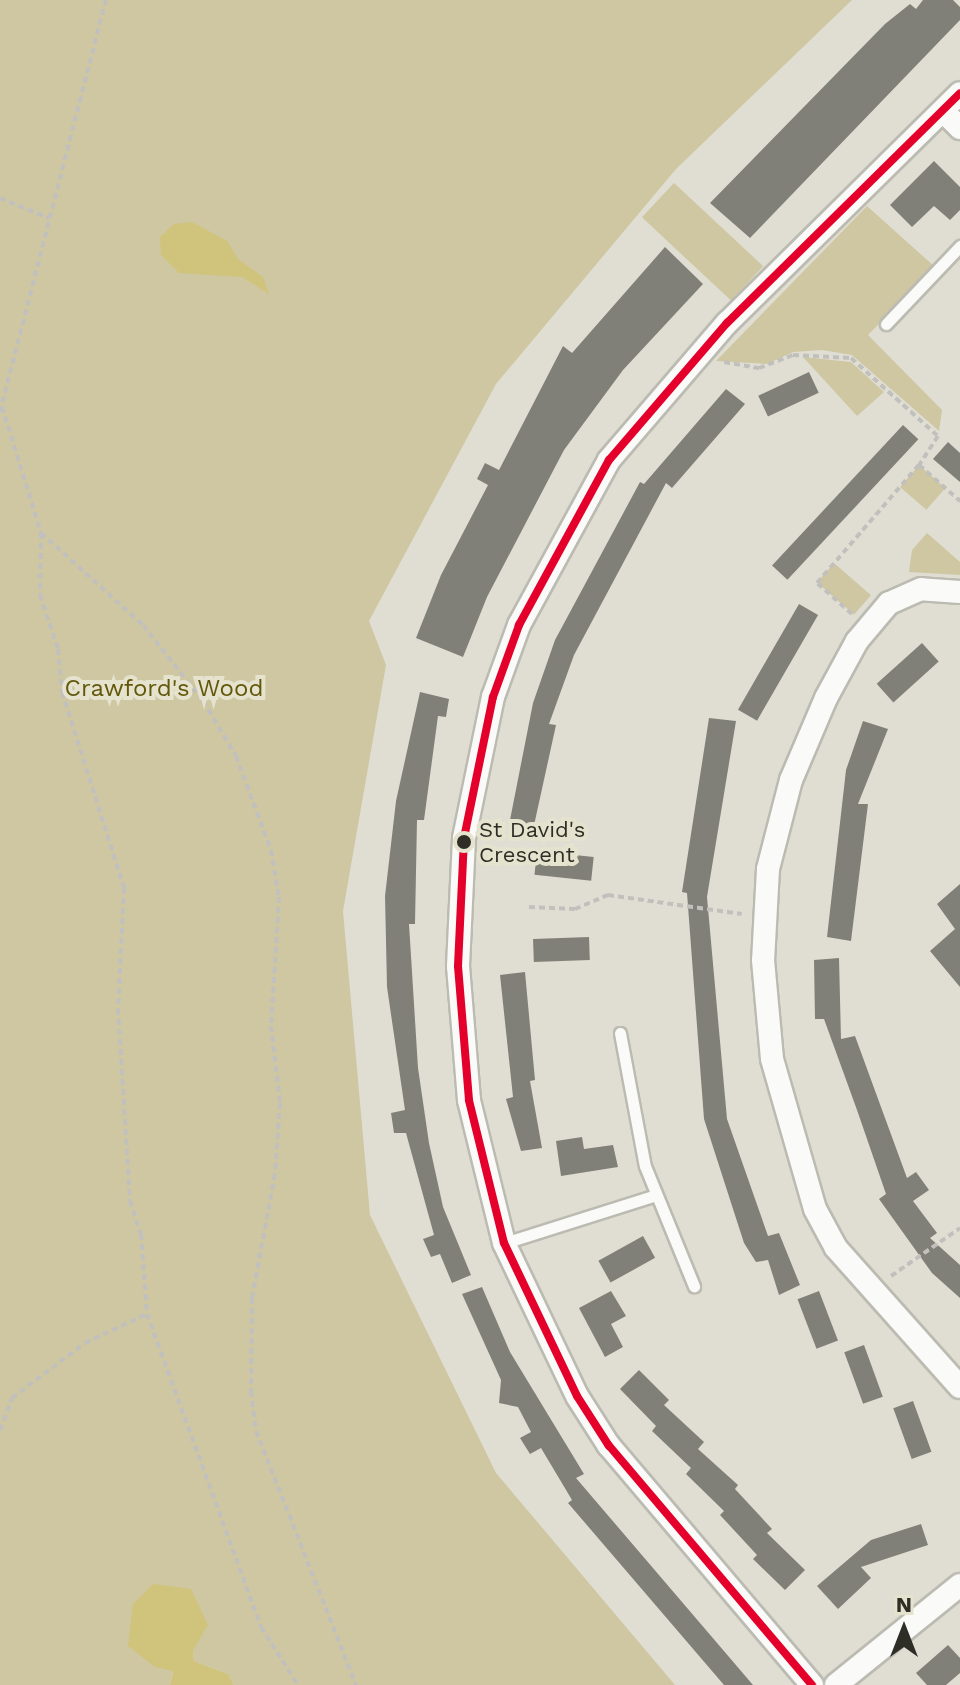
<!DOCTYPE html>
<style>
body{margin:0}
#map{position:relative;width:960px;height:1685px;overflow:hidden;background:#e0ded3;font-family:"Work Sans",sans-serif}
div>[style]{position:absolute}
.green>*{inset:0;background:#cec7a2;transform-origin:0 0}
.water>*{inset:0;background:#d0c37b}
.building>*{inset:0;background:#818078;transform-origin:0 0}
.path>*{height:4px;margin-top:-2px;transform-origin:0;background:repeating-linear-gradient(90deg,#c1c0bd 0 6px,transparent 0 10px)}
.roads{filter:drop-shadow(2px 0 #bcbbb2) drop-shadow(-2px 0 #bcbbb2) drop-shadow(0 2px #bcbbb2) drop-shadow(0 -2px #bcbbb2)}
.service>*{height:11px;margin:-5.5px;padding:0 5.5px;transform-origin:5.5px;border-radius:5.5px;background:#fafaf8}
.minor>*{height:22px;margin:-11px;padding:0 11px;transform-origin:11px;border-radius:11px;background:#fafaf8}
.bus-1>*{height:8px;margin:-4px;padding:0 4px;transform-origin:4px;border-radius:4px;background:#e4002b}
.dots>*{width:22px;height:22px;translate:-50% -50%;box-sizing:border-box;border:4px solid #e5e2ce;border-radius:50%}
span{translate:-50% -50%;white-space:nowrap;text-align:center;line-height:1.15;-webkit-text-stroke:8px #e5e2ce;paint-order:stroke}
.bus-label{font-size:22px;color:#2f2e26}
.left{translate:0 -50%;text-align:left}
.park-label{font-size:24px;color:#63570a}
.north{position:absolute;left:864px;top:1589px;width:80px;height:80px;-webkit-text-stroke:6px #e5e2ce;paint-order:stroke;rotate:0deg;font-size:22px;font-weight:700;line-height:32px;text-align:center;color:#2f2e26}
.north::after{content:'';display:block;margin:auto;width:28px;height:36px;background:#2f2e26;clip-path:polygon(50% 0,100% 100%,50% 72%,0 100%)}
</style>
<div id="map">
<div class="green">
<div style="clip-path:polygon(0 0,852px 0,676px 169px,496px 384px,369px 621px,386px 665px,343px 911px,370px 1215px,496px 1473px,675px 1685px,234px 1685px,228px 1674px,194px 1661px,193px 1650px,173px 1670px,170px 1685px,0 1685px)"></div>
<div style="left:674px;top:183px;width:122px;height:47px;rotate:43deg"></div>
<div style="clip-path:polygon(867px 206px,935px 267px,868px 335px,942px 410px,939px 431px,852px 355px,822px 350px,793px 352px,767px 364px,716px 361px)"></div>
<div style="clip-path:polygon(803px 357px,851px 362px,884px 392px,857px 416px)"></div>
<div style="left:919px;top:465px;width:35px;height:29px;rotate:41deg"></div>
<div style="clip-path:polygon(927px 533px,960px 562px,960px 575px,909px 572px,912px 550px)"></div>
<div style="left:834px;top:563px;width:49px;height:26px;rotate:41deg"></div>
</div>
<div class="water">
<div style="clip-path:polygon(192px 222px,227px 241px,238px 259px,263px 277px,269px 294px,242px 277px,179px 273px,161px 255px,160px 237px,174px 224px)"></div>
<div style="clip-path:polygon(153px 1584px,191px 1589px,208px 1625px,193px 1650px,194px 1661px,228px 1674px,234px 1685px,170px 1685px,173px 1671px,155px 1667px,128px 1646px,133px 1604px)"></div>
</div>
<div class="building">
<div style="clip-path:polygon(923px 0,953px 0,960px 7px,960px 20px,750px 238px,710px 203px,885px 24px,910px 4px,916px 9px)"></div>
<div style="clip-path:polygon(934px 161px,960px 187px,960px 210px,950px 220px,934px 206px,912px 227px,890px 205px)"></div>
<div style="clip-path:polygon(665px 247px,703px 284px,623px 370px,564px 450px,487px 597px,463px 657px,416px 638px,441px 575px,488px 485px,477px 479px,485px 463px,499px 470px,563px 346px,572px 353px)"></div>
<div style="left:809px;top:372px;width:23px;height:56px;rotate:65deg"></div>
<div style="clip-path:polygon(726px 389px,745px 404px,672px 488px,666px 483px,574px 655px,549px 724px,556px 725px,533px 830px,509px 825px,533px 703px,555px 640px,640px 482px,644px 484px)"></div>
<div style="left:903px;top:425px;width:21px;height:192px;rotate:43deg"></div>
<div style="clip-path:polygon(948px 442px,960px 453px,960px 482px,933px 459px)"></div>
<div style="left:799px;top:604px;width:22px;height:122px;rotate:30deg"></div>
<div style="left:922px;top:643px;width:25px;height:61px;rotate:48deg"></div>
<div style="clip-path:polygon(420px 692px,449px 699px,446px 717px,438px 716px,424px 820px,417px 820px,415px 924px,409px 924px,418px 1068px,429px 1143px,443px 1207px,471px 1275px,452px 1283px,440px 1254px,431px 1257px,423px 1239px,434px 1235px,406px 1133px,394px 1133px,391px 1113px,405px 1110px,387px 987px,385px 896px,396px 801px)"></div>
<div style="clip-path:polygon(709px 718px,736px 721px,707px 897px,727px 1119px,768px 1236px,779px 1233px,800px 1285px,779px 1295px,768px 1260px,756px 1262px,744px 1243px,704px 1119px,687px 893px,682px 892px)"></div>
<div style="clip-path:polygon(863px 721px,888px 729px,858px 804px,868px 804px,851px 941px,827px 937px,846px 770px)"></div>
<div style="left:537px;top:851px;width:57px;height:24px;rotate:6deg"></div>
<div style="clip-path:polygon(960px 884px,960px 987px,930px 951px,955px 929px,937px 904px)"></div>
<div style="left:589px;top:937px;width:23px;height:56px;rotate:88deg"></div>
<div style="clip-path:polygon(839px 958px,841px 1039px,855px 1036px,907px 1178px,916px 1172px,929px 1190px,913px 1201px,937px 1233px,930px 1238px,960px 1265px,960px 1298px,932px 1273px,879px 1199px,886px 1194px,857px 1110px,824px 1019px,815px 1019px,814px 960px)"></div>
<div style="clip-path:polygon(525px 972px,535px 1080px,530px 1081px,542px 1148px,521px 1151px,506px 1099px,513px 1097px,500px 975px)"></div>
<div style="clip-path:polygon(582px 1137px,584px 1149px,613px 1145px,618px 1167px,561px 1176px,556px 1141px)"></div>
<div style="left:643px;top:1236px;width:25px;height:51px;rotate:61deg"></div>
<div style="clip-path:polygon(482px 1287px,510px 1352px,584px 1474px,576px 1478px,753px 1685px,724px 1685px,568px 1503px,572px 1500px,541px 1448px,530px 1454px,520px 1438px,531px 1432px,518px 1407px,499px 1403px,501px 1380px,462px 1294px)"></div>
<div style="clip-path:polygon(611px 1291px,626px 1316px,611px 1324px,623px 1347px,605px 1357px,579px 1308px)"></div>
<div style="left:819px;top:1291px;width:53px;height:23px;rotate:69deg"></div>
<div style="left:864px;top:1345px;width:55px;height:21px;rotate:70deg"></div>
<div style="clip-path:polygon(639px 1370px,669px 1400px,664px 1405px,704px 1442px,698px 1449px,738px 1485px,735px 1489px,772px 1529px,767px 1533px,805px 1570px,785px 1590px,753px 1559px,757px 1555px,720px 1515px,724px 1511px,686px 1474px,691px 1468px,652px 1431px,656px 1426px,620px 1389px)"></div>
<div style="left:913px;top:1401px;width:54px;height:21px;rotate:70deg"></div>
<div style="clip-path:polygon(921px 1524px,928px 1545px,861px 1567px,871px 1578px,838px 1609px,817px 1586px,871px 1540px)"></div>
<div style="clip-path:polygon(948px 1645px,960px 1658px,960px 1673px,946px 1685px,927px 1685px,916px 1673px)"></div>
</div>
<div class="path">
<div style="left:0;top:198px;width:53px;rotate:22.2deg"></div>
<div style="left:724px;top:362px;width:36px;rotate:10deg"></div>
<div style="left:759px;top:368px;width:36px;rotate:-21deg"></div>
<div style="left:793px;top:355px;width:58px;rotate:3deg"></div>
<div style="left:851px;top:358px;width:117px;rotate:41.9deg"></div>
<div style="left:938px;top:436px;width:35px;rotate:123deg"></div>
<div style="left:2px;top:407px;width:132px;rotate:72.8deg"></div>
<div style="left:41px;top:533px;width:62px;rotate:90.9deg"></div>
<div style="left:40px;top:595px;width:57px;rotate:71.6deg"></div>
<div style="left:58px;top:649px;width:43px;rotate:84.7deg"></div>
<div style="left:62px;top:692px;width:206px;rotate:72.4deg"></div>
<div style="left:124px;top:888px;width:121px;rotate:92.8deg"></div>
<div style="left:118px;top:1009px;width:192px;rotate:86.4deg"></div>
<div style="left:130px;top:1201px;width:35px;rotate:72deg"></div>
<div style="left:141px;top:1234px;width:80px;rotate:85.7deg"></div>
<div style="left:147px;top:1314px;width:333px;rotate:70deg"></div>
<div style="left:261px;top:1627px;width:69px;rotate:57.5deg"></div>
<div style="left:0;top:412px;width:425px;rotate:-75.6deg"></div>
<div style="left:41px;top:533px;width:137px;rotate:42deg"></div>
<div style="left:143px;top:625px;width:97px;rotate:51.7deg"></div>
<div style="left:203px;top:701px;width:64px;rotate:59deg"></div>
<div style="left:236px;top:756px;width:100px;rotate:69.6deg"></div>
<div style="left:271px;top:850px;width:48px;rotate:80.3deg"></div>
<div style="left:279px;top:897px;width:129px;rotate:93.5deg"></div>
<div style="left:271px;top:1026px;width:78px;rotate:83.3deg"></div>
<div style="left:280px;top:1103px;width:71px;rotate:94deg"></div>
<div style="left:275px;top:1174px;width:126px;rotate:100.5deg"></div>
<div style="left:252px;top:1298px;width:93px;rotate:90.6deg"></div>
<div style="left:251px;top:1391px;width:40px;rotate:82.9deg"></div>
<div style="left:256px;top:1431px;width:273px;rotate:68.5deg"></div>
<div style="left:852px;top:614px;width:47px;rotate:-138.5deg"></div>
<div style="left:817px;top:583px;width:156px;rotate:-49.2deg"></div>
<div style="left:919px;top:465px;width:55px;rotate:41.3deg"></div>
<div style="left:529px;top:907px;width:46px;rotate:2.5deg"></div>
<div style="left:575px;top:909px;width:36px;rotate:-23deg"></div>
<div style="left:608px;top:895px;width:135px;rotate:8.1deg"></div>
<div style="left:891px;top:1276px;width:84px;rotate:-34.8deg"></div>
<div style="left:0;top:1430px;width:34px;rotate:-69deg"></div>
<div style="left:12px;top:1398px;width:91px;rotate:-37deg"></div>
<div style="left:85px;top:1343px;width:68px;rotate:-25.1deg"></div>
</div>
<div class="roads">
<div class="service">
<div style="left:886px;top:324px;width:108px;rotate:-46.5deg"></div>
<div style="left:620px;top:1033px;width:135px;rotate:79.4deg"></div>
<div style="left:645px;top:1166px;width:130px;rotate:67.8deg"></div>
<div style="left:504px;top:1243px;width:159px;rotate:-17.5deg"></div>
</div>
<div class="minor">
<div style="left:943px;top:111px;width:24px;rotate:45deg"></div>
<div style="left:960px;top:592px;width:39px;rotate:-176deg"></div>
<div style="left:921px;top:589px;width:35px;rotate:156deg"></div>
<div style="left:889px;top:603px;width:50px;rotate:130.1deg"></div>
<div style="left:857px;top:641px;width:65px;rotate:118.5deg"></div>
<div style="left:826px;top:698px;width:89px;rotate:113.1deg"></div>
<div style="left:791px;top:780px;width:92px;rotate:104.5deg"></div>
<div style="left:768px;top:869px;width:91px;rotate:93.1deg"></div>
<div style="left:763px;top:960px;width:99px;rotate:84.8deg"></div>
<div style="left:772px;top:1059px;width:156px;rotate:74deg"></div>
<div style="left:815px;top:1209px;width:44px;rotate:61.7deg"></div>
<div style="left:836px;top:1248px;width:186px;rotate:48.3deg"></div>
<div style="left:812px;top:1685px;width:314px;rotate:-130.3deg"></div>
<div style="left:609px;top:1446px;width:59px;rotate:-122.6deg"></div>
<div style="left:577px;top:1396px;width:170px;rotate:-115.5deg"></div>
<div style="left:504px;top:1243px;width:147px;rotate:-103.8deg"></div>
<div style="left:469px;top:1100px;width:134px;rotate:-94.7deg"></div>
<div style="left:458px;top:966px;width:128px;rotate:-87.3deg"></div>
<div style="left:464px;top:838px;width:144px;rotate:-78.4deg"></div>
<div style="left:493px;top:697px;width:77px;rotate:-70.1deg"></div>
<div style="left:519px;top:625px;width:188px;rotate:-61.4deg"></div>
<div style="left:609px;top:460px;width:181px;rotate:-49.3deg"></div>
<div style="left:727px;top:323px;width:327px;rotate:-44.6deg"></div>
<div style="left:836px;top:1685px;width:159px;rotate:-38.9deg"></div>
</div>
</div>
<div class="bus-1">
<div style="left:812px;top:1685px;width:314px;rotate:-130.3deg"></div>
<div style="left:609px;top:1446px;width:59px;rotate:-122.6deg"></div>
<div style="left:577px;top:1396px;width:170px;rotate:-115.5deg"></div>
<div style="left:504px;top:1243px;width:147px;rotate:-103.8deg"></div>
<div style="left:469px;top:1100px;width:134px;rotate:-94.7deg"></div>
<div style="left:458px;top:966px;width:128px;rotate:-87.3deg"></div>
<div style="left:464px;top:838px;width:144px;rotate:-78.4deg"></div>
<div style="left:493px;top:697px;width:77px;rotate:-70.1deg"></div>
<div style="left:519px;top:625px;width:188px;rotate:-61.4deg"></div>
<div style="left:609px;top:460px;width:181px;rotate:-49.3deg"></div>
<div style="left:727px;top:323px;width:327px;rotate:-44.6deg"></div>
</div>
<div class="dots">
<div style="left:464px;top:842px;background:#2f2e26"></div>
</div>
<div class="bus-label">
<span class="left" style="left:479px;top:842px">St David's<br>Crescent</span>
</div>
<div class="park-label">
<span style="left:164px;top:689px">Crawford's Wood</span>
</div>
<div class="north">N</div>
</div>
